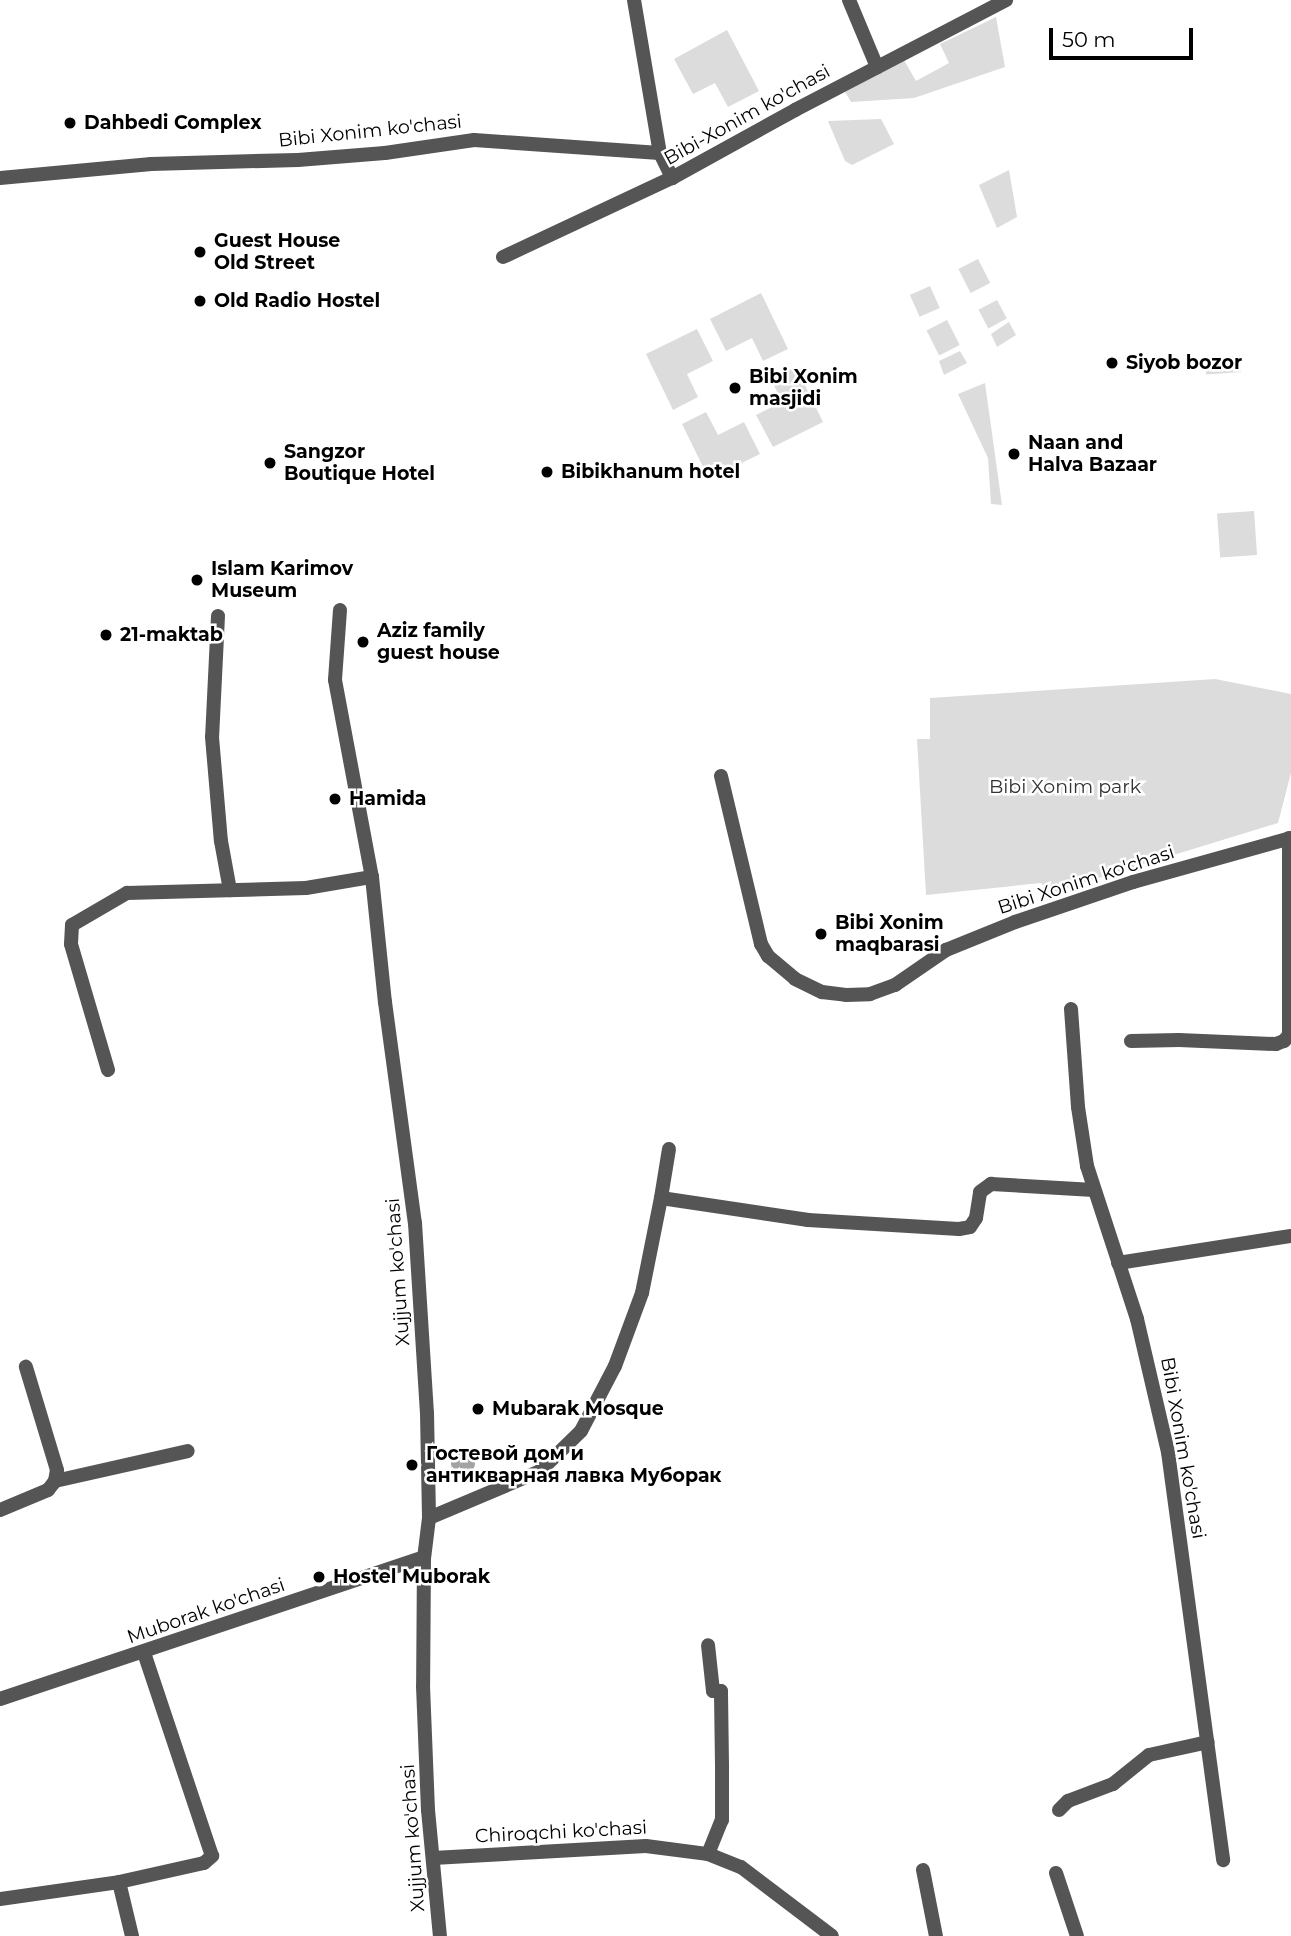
<!DOCTYPE html>
<meta charset="utf-8">
<style>
body{margin:0}
#map{position:relative;width:1291px;height:1936px;overflow:hidden;background:#fff;font-family:Montserrat,sans-serif}
div>[style]{position:absolute}
.green>*{inset:0;background:#dcdcdc;transform-origin:0 0}
.water>*{inset:0;background:#a3a3a3}
.round{border-radius:50%}
.minor>*{height:14px;margin:-7px;padding:0 7px;transform-origin:7px;border-radius:7px;background:#555}
.dots>*{width:19px;height:19px;translate:-50% -50%;box-sizing:border-box;border:4px solid #fff;border-radius:50%}
span{translate:-50% -50%;white-space:nowrap;text-align:center;line-height:1.15;-webkit-text-stroke:5px #fff;paint-order:stroke}
.street-label{font-size:19px;color:#000}
.poi-label{font-size:19px;color:#000;font-weight:700}
.left{translate:0 -50%;text-align:left}
.park-label{font-size:19px;color:#333}
.scale{position:absolute;left:1049px;top:28px;width:144px;height:32px;box-sizing:border-box;border:4px solid #000;border-top:0;padding-left:9px;font-size:21px;line-height:24px;white-space:nowrap;color:#000;-webkit-text-stroke:5px #fff;paint-order:stroke}
</style>
<div id="map">
<div class="green">
<div style="clip-path:polygon(996px 17px,1005px 67px,914px 98px,851px 102px,845px 92px,904px 60px,916px 81px,949px 63px,940px 44px)"></div>
<div style="clip-path:polygon(727px 30px,759px 91px,728px 107px,715px 83px,693px 94px,674px 59px)"></div>
<div style="clip-path:polygon(881px 119px,894px 144px,852px 165px,845px 161px,828px 121px)"></div>
<div style="clip-path:polygon(1009px 170px,1017px 217px,997px 228px,979px 185px)"></div>
<div style="left:978px;top:259px;width:27px;height:22px;rotate:63deg"></div>
<div style="left:930px;top:286px;width:24px;height:22px;rotate:66deg"></div>
<div style="clip-path:polygon(761px 293px,788px 349px,763px 361px,752px 338px,726px 351px,710px 319px)"></div>
<div style="left:997px;top:300px;width:21px;height:21px;rotate:62deg"></div>
<div style="left:947px;top:320px;width:28px;height:23px;rotate:63deg"></div>
<div style="clip-path:polygon(1009px 322px,1016px 335px,997px 347px,991px 334px)"></div>
<div style="clip-path:polygon(697px 329px,713px 361px,687px 374px,698px 397px,673px 410px,646px 354px)"></div>
<div style="clip-path:polygon(960px 351px,967px 363px,944px 375px,939px 361px)"></div>
<div style="left:1240px;top:356px;width:16px;height:35px;rotate:86deg"></div>
<div style="clip-path:polygon(796px 367px,823px 422px,773px 447px,756px 415px,782px 402px,771px 379px)"></div>
<div style="clip-path:polygon(985px 383px,1002px 505px,991px 504px,988px 458px,958px 394px)"></div>
<div style="clip-path:polygon(706px 412px,718px 435px,744px 422px,760px 454px,709px 479px,682px 424px)"></div>
<div style="left:1254px;top:511px;width:44px;height:37px;rotate:86deg"></div>
<div style="clip-path:polygon(1215px 679px,1291px 694px,1291px 773px,1278px 823px,1050px 893px,1041px 883px,926px 895px,917px 739px,930px 739px,930px 698px)"></div>
</div>
<div class="water">
<div class="round" style="left:451px;top:1451px;width:24px;height:24px"></div>
</div>
<div class="minor">
<div style="left:634px;top:0;width:155px;rotate:80.4deg"></div>
<div style="left:660px;top:153px;width:28px;rotate:64deg"></div>
<div style="left:849px;top:0;width:73px;rotate:67.3deg"></div>
<div style="left:0;top:178px;width:152px;rotate:-5.3deg"></div>
<div style="left:151px;top:164px;width:147px;rotate:-1.6deg"></div>
<div style="left:298px;top:160px;width:87px;rotate:-4.6deg"></div>
<div style="left:385px;top:153px;width:90px;rotate:-8.3deg"></div>
<div style="left:474px;top:140px;width:186px;rotate:4deg"></div>
<div style="left:503px;top:257px;width:187px;rotate:-25.1deg"></div>
<div style="left:672px;top:178px;width:141px;rotate:-28.9deg"></div>
<div style="left:795px;top:110px;width:238px;rotate:-27.5deg"></div>
<div style="left:340px;top:610px;width:70px;rotate:94.1deg"></div>
<div style="left:335px;top:680px;width:200px;rotate:79.4deg"></div>
<div style="left:372px;top:877px;width:126px;rotate:84.1deg"></div>
<div style="left:385px;top:1002px;width:223px;rotate:82.3deg"></div>
<div style="left:415px;top:1223px;width:190px;rotate:86.4deg"></div>
<div style="left:427px;top:1413px;width:105px;rotate:88.9deg"></div>
<div style="left:429px;top:1518px;width:39px;rotate:97deg"></div>
<div style="left:424px;top:1557px;width:129px;rotate:90.4deg"></div>
<div style="left:423px;top:1686px;width:124px;rotate:87.7deg"></div>
<div style="left:428px;top:1810px;width:127px;rotate:84.6deg"></div>
<div style="left:218px;top:616px;width:121px;rotate:92.8deg"></div>
<div style="left:212px;top:737px;width:104px;rotate:85.1deg"></div>
<div style="left:221px;top:841px;width:50px;rotate:79.6deg"></div>
<div style="left:721px;top:776px;width:173px;rotate:76.6deg"></div>
<div style="left:761px;top:944px;width:14px;rotate:60deg"></div>
<div style="left:768px;top:956px;width:35px;rotate:40deg"></div>
<div style="left:795px;top:979px;width:30px;rotate:26deg"></div>
<div style="left:822px;top:992px;width:24px;rotate:7deg"></div>
<div style="left:846px;top:995px;width:24px;rotate:-2deg"></div>
<div style="left:870px;top:994px;width:27px;rotate:-20deg"></div>
<div style="left:895px;top:985px;width:62px;rotate:-34.5deg"></div>
<div style="left:946px;top:950px;width:74px;rotate:-22.1deg"></div>
<div style="left:1015px;top:922px;width:125px;rotate:-18.7deg"></div>
<div style="left:1133px;top:882px;width:164px;rotate:-15.6deg"></div>
<div style="left:1071px;top:1009px;width:98px;rotate:85.9deg"></div>
<div style="left:1078px;top:1107px;width:60px;rotate:81.3deg"></div>
<div style="left:1087px;top:1166px;width:161px;rotate:71.9deg"></div>
<div style="left:1137px;top:1319px;width:137px;rotate:76.9deg"></div>
<div style="left:1168px;top:1452px;width:412px;rotate:82.3deg"></div>
<div style="left:1131px;top:1041px;width:48px;rotate:-1.2deg"></div>
<div style="left:1179px;top:1040px;width:97px;rotate:2.4deg"></div>
<div style="left:1276px;top:1044px;width:9px;rotate:-21deg"></div>
<div style="left:1284px;top:1041px;width:8px;rotate:-50deg"></div>
<div style="left:1289px;top:1035px;width:197px;rotate:-90deg"></div>
<div style="left:108px;top:1070px;width:131px;rotate:-106.4deg"></div>
<div style="left:71px;top:944px;width:19px;rotate:-87deg"></div>
<div style="left:72px;top:925px;width:64px;rotate:-30.2deg"></div>
<div style="left:127px;top:893px;width:179px;rotate:-1.6deg"></div>
<div style="left:306px;top:888px;width:67px;rotate:-9.5deg"></div>
<div style="left:669px;top:1149px;width:50px;rotate:99.3deg"></div>
<div style="left:661px;top:1198px;width:149px;rotate:8.5deg"></div>
<div style="left:808px;top:1220px;width:151px;rotate:3.4deg"></div>
<div style="left:959px;top:1229px;width:11px;rotate:-10deg"></div>
<div style="left:970px;top:1227px;width:11px;rotate:-56deg"></div>
<div style="left:976px;top:1218px;width:26px;rotate:-81deg"></div>
<div style="left:980px;top:1192px;width:14px;rotate:-36deg"></div>
<div style="left:991px;top:1184px;width:103px;rotate:3.3deg"></div>
<div style="left:1118px;top:1263px;width:175px;rotate:-8.9deg"></div>
<div style="left:55px;top:1481px;width:136px;rotate:-12.7deg"></div>
<div style="left:0;top:1510px;width:52px;rotate:-22.6deg"></div>
<div style="left:48px;top:1490px;width:11px;rotate:-52deg"></div>
<div style="left:55px;top:1481px;width:11px;rotate:-80deg"></div>
<div style="left:57px;top:1470px;width:108px;rotate:-106.8deg"></div>
<div style="left:429px;top:1518px;width:121px;rotate:-22.9deg"></div>
<div style="left:540px;top:1471px;width:57px;rotate:-44.3deg"></div>
<div style="left:581px;top:1431px;width:73px;rotate:-62.4deg"></div>
<div style="left:615px;top:1366px;width:78px;rotate:-69.7deg"></div>
<div style="left:642px;top:1293px;width:97px;rotate:-78.7deg"></div>
<div style="left:0;top:1699px;width:447px;rotate:-18.5deg"></div>
<div style="left:1059px;top:1810px;width:13px;rotate:-45deg"></div>
<div style="left:1068px;top:1801px;width:48px;rotate:-20.7deg"></div>
<div style="left:1113px;top:1784px;width:46px;rotate:-38.9deg"></div>
<div style="left:1149px;top:1755px;width:60px;rotate:-12.4deg"></div>
<div style="left:708px;top:1854px;width:37px;rotate:-68deg"></div>
<div style="left:722px;top:1820px;width:55px;rotate:-90deg"></div>
<div style="left:722px;top:1765px;width:74px;rotate:-90.8deg"></div>
<div style="left:721px;top:1691px;width:8px;rotate:180deg"></div>
<div style="left:713px;top:1691px;width:46px;rotate:-96.2deg"></div>
<div style="left:433px;top:1858px;width:213px;rotate:-3.2deg"></div>
<div style="left:646px;top:1846px;width:63px;rotate:7.4deg"></div>
<div style="left:708px;top:1854px;width:35px;rotate:22deg"></div>
<div style="left:741px;top:1867px;width:114px;rotate:37.2deg"></div>
<div style="left:923px;top:1870px;width:67px;rotate:78.9deg"></div>
<div style="left:1056px;top:1873px;width:66px;rotate:71.6deg"></div>
<div style="left:119px;top:1882px;width:56px;rotate:76.5deg"></div>
<div style="left:0;top:1899px;width:120px;rotate:-8.1deg"></div>
<div style="left:119px;top:1882px;width:87px;rotate:-12.6deg"></div>
<div style="left:204px;top:1863px;width:11px;rotate:-41deg"></div>
<div style="left:212px;top:1856px;width:214px;rotate:-108.5deg"></div>
</div>
<div class="dots">
<div style="left:70px;top:123px;background:#000"></div>
<div style="left:200px;top:252px;background:#000"></div>
<div style="left:200px;top:301px;background:#000"></div>
<div style="left:1112px;top:363px;background:#000"></div>
<div style="left:735px;top:388px;background:#000"></div>
<div style="left:1014px;top:454px;background:#000"></div>
<div style="left:270px;top:463px;background:#000"></div>
<div style="left:547px;top:472px;background:#000"></div>
<div style="left:197px;top:580px;background:#000"></div>
<div style="left:106px;top:635px;background:#000"></div>
<div style="left:363px;top:642px;background:#000"></div>
<div style="left:335px;top:799px;background:#000"></div>
<div style="left:821px;top:934px;background:#000"></div>
<div style="left:478px;top:1409px;background:#000"></div>
<div style="left:412px;top:1465px;background:#000"></div>
<div style="left:319px;top:1577px;background:#000"></div>
</div>
<div class="street-label">
<span style="left:747px;top:115px;rotate:-29deg">Bibi-Xonim ko'chasi</span>
<span style="left:370px;top:131px;rotate:-6deg">Bibi Xonim ko'chasi</span>
<span style="left:1086px;top:880px;rotate:-18deg">Bibi Xonim ko'chasi</span>
<span style="left:398px;top:1272px;rotate:-94deg">Xujjum ko'chasi</span>
<span style="left:1183px;top:1448px;rotate:80deg">Bibi Xonim ko'chasi</span>
<span style="left:206px;top:1611px;rotate:-19deg">Muborak ko'chasi</span>
<span style="left:561px;top:1832px;rotate:-3deg">Chiroqchi ko'chasi</span>
<span style="left:413px;top:1838px;rotate:-94deg">Xujjum ko'chasi</span>
</div>
<div class="poi-label">
<span class="left" style="left:84px;top:123px">Dahbedi Complex</span>
<span class="left" style="left:214px;top:252px">Guest House<br>Old Street</span>
<span class="left" style="left:214px;top:301px">Old Radio Hostel</span>
<span class="left" style="left:1126px;top:363px">Siyob bozor</span>
<span class="left" style="left:749px;top:388px">Bibi Xonim<br>masjidi</span>
<span class="left" style="left:1028px;top:454px">Naan and<br>Halva Bazaar</span>
<span class="left" style="left:284px;top:463px">Sangzor<br>Boutique Hotel</span>
<span class="left" style="left:561px;top:472px">Bibikhanum hotel</span>
<span class="left" style="left:211px;top:580px">Islam Karimov<br>Museum</span>
<span class="left" style="left:377px;top:642px">Aziz family<br>guest house</span>
<span class="left" style="left:120px;top:635px">21-maktab</span>
<span class="left" style="left:349px;top:799px">Hamida</span>
<span class="left" style="left:835px;top:934px">Bibi Xonim<br>maqbarasi</span>
<span class="left" style="left:492px;top:1409px">Mubarak Mosque</span>
<span class="left" style="left:426px;top:1465px">Гостевой дом и<br>антикварная лавка Муборак</span>
<span class="left" style="left:333px;top:1577px">Hostel Muborak</span>
</div>
<div class="park-label">
<span style="left:1065px;top:787px">Bibi Xonim park</span>
</div>
<div class="scale">50 m</div>
</div>
